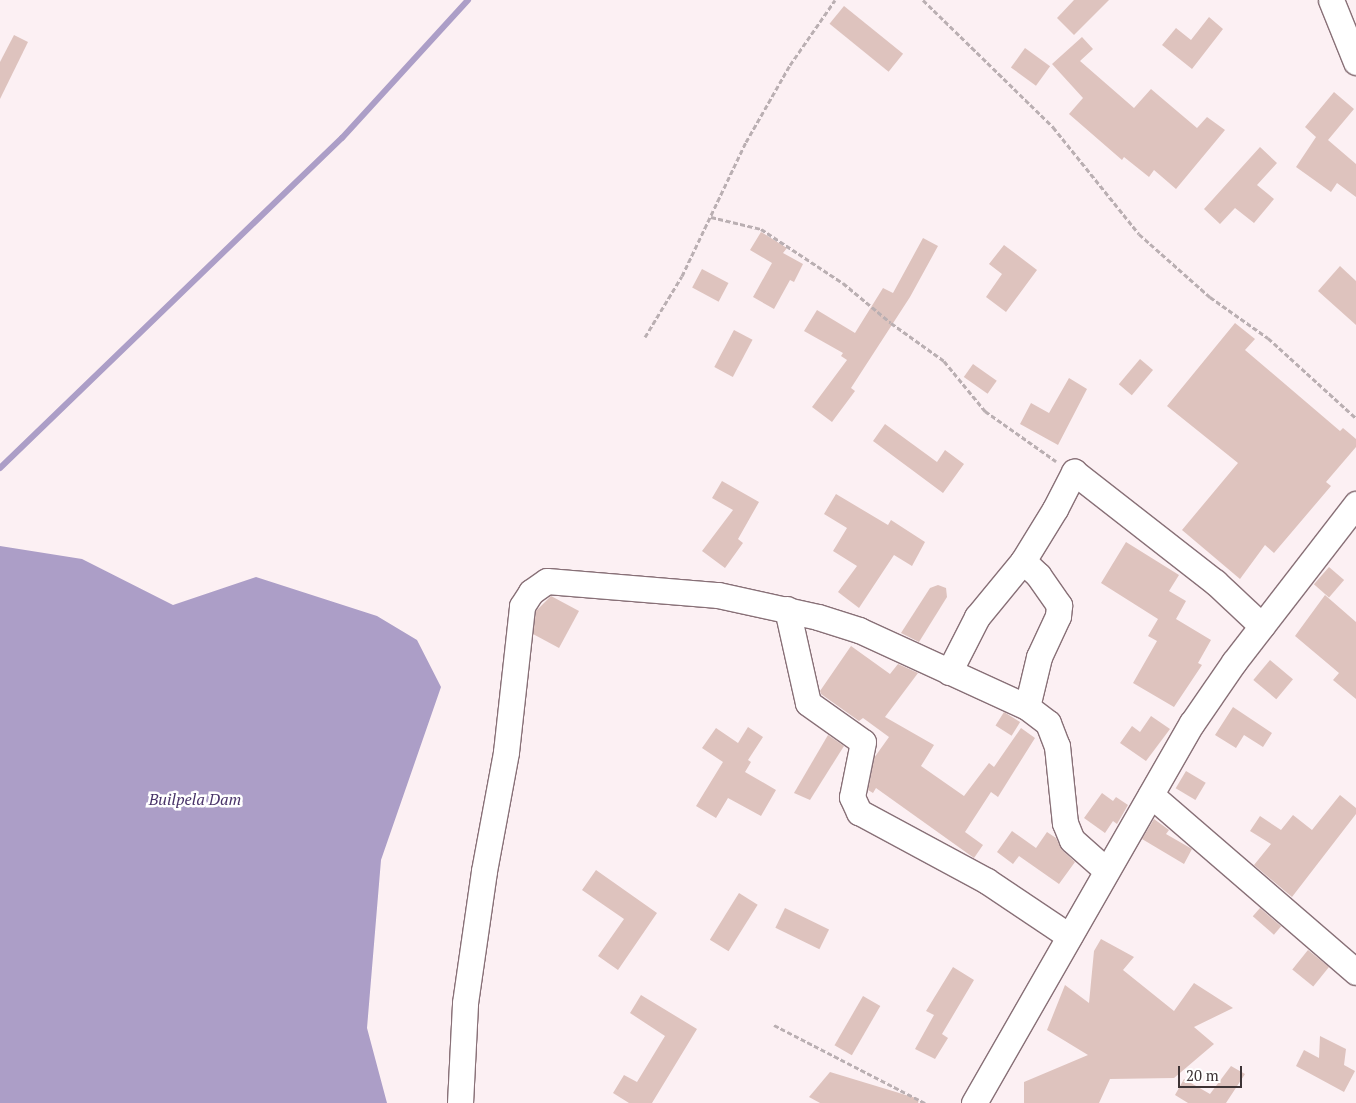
<!DOCTYPE html>
<style>
body{margin:0}
#map{position:relative;width:1356px;height:1103px;overflow:hidden;background:#fcf0f3;font-family:"PT Serif",serif}
div>[style]{position:absolute}
.water>*{inset:0;background:#ac9ec7}
.stream>*{height:6px;margin:-3px;padding:0 3px;transform-origin:3px;border-radius:3px;background:#ac9ec7}
.building>*{inset:0;background:#dec3be;transform-origin:0 0}
.path>*{height:3px;margin-top:-1.5px;transform-origin:0;background:repeating-linear-gradient(90deg,#baafb2 0 5px,transparent 0 7.5px)}
.roads{filter:drop-shadow(1px 0 #887077) drop-shadow(-1px 0 #887077) drop-shadow(0 1px #887077) drop-shadow(0 -1px #887077)}
.street>*{height:25px;margin:-12.5px;padding:0 12.5px;transform-origin:12.5px;border-radius:12.5px;background:#fff}
span{translate:-50% -50%;white-space:nowrap;text-align:center;line-height:1.15;-webkit-text-stroke:5px #fff;paint-order:stroke}
.water-label{font-size:16px;color:#493469;font-style:italic}
.scale{position:absolute;left:1178px;top:1066px;width:64px;height:22px;box-sizing:border-box;border:2px solid #3d3335;border-top:0;padding-left:6px;font-size:15px;line-height:18px;white-space:nowrap;color:#3d3335;-webkit-text-stroke:4px #fff;paint-order:stroke}
</style>
<div id="map">
<div class="water">
<div style="clip-path:polygon(0 546px,82px 559px,173px 605px,256px 577px,377px 616px,417px 640px,441px 687px,381px 860px,367px 1028px,387px 1103px,0 1103px)"></div>
</div>
<div class="stream">
<div style="left:0;top:468px;width:475px;rotate:-44deg"></div>
<div style="left:342px;top:138px;width:187px;rotate:-47.6deg"></div>
</div>
<div class="building">
<div style="clip-path:polygon(1074px 0,1109px 0,1074px 35px,1057px 18px)"></div>
<div style="left:844px;top:6px;width:76px;height:23px;rotate:39deg"></div>
<div style="clip-path:polygon(1209px 17px,1223px 29px,1192px 69px,1162px 45px,1176px 28px,1191px 40px)"></div>
<div style="clip-path:polygon(14px 35px,28px 42px,0 99px,0 62px)"></div>
<div style="clip-path:polygon(1082px 37px,1093px 49px,1080px 61px,1134px 108px,1151px 89px,1197px 128px,1207px 117px,1225px 130px,1176px 189px,1154px 170px,1149px 177px,1124px 157px,1122px 160px,1069px 114px,1083px 98px,1052px 64px)"></div>
<div style="left:1025px;top:48px;width:31px;height:24px;rotate:36deg"></div>
<div style="clip-path:polygon(1334px 92px,1354px 109px,1328px 140px,1356px 164px,1356px 197px,1337px 183px,1331px 192px,1296px 167px,1316px 137px,1305px 127px)"></div>
<div style="clip-path:polygon(1260px 147px,1277px 163px,1257px 185px,1274px 199px,1254px 223px,1235px 208px,1220px 224px,1204px 209px)"></div>
<div style="clip-path:polygon(761px 232px,787px 248px,783px 253px,803px 264px,794px 282px,790px 280px,774px 309px,753px 297px,772px 263px,750px 250px)"></div>
<div style="clip-path:polygon(923px 238px,938px 246px,910px 297px,851px 388px,855px 391px,832px 422px,812px 407px,847px 360px,841px 356px,843px 353px,804px 331px,817px 310px,855px 333px,883px 288px,893px 293px)"></div>
<div style="clip-path:polygon(1004px 245px,1037px 270px,1006px 312px,986px 297px,1002px 274px,989px 264px)"></div>
<div style="clip-path:polygon(1340px 266px,1356px 281px,1356px 325px,1318px 291px)"></div>
<div style="left:702px;top:269px;width:30px;height:21px;rotate:28deg"></div>
<div style="clip-path:polygon(1235px 323px,1255px 339px,1245px 350px,1340px 431px,1343px 428px,1356px 439px,1356px 447px,1326px 482px,1331px 486px,1274px 553px,1265px 545px,1240px 579px,1182px 530px,1238px 463px,1167px 406px)"></div>
<div style="left:734px;top:330px;width:21px;height:42px;rotate:28deg"></div>
<div style="left:1140px;top:359px;width:17px;height:33px;rotate:40deg"></div>
<div style="left:973px;top:364px;width:29px;height:16px;rotate:35deg"></div>
<div style="clip-path:polygon(1069px 378px,1087px 389px,1058px 445px,1020px 424px,1031px 403px,1049px 413px)"></div>
<div style="clip-path:polygon(885px 424px,937px 462px,945px 450px,964px 464px,943px 493px,873px 441px)"></div>
<div style="clip-path:polygon(722px 481px,759px 502px,738px 539px,743px 543px,725px 568px,702px 551px,733px 510px,712px 498px)"></div>
<div style="clip-path:polygon(836px 494px,888px 525px,891px 520px,925px 542px,912px 566px,894px 555px,859px 608px,838px 592px,857px 566px,833px 551px,847px 528px,824px 514px)"></div>
<div style="clip-path:polygon(1126px 542px,1179px 575px,1169px 591px,1186px 601px,1176px 619px,1211px 640px,1198px 663px,1202px 665px,1174px 707px,1133px 683px,1157px 641px,1148px 636px,1158px 619px,1101px 583px)"></div>
<div style="left:1329px;top:567px;width:20px;height:23px;rotate:41deg"></div>
<div style="clip-path:polygon(938px 585px,946px 588px,947px 597px,919px 642px,901px 633px,930px 588px)"></div>
<div style="clip-path:polygon(1325px 595px,1356px 622px,1356px 699px,1333px 680px,1339px 673px,1295px 636px)"></div>
<div style="clip-path:polygon(551px 596px,579px 611px,559px 648px,533px 634px,536px 611px)"></div>
<div style="clip-path:polygon(851px 646px,890px 674px,898px 664px,918px 673px,885px 717px,934px 745px,921px 766px,964px 796px,989px 763px,994px 767px,1021px 728px,1035px 738px,998px 797px,991px 792px,965px 832px,983px 845px,974px 858px,876px 788px,873px 793px,868px 790px,874px 758px,889px 737px,863px 718px,859px 721px,821px 694px,820px 691px)"></div>
<div style="left:1270px;top:660px;width:30px;height:26px;rotate:40deg"></div>
<div style="clip-path:polygon(1233px 707px,1272px 733px,1263px 747px,1244px 735px,1236px 748px,1215px 735px)"></div>
<div style="left:1004px;top:712px;width:19px;height:16px;rotate:32deg"></div>
<div style="clip-path:polygon(1151px 716px,1170px 729px,1146px 761px,1120px 743px,1132px 726px,1140px 732px)"></div>
<div style="clip-path:polygon(748px 727px,763px 737px,748px 760px,751px 762px,745px 772px,776px 790px,761px 816px,728px 798px,716px 818px,696px 806px,723px 762px,702px 748px,716px 728px,738px 743px)"></div>
<div style="clip-path:polygon(828px 735px,844px 746px,810px 800px,794px 793px)"></div>
<div style="left:1186px;top:771px;width:23px;height:20px;rotate:31deg"></div>
<div style="clip-path:polygon(1102px 793px,1113px 801px,1116px 797px,1128px 805px,1117px 824px,1113px 821px,1105px 833px,1084px 818px)"></div>
<div style="clip-path:polygon(1340px 795px,1356px 808px,1356px 814px,1292px 897px,1254px 865px,1271px 844px,1250px 831px,1260px 816px,1281px 830px,1293px 815px,1312px 830px)"></div>
<div style="clip-path:polygon(1154px 819px,1169px 830px,1166px 834px,1192px 849px,1184px 864px,1142px 839px)"></div>
<div style="clip-path:polygon(1012px 831px,1036px 848px,1047px 832px,1056px 838px,1062px 850px,1075px 862px,1059px 884px,1019px 856px,1013px 864px,997px 852px)"></div>
<div style="clip-path:polygon(596px 870px,657px 913px,618px 970px,598px 956px,624px 919px,582px 890px)"></div>
<div style="left:739px;top:893px;width:22px;height:55px;rotate:32deg"></div>
<div style="left:785px;top:908px;width:49px;height:22px;rotate:26deg"></div>
<div style="left:1260px;top:908px;width:28px;height:11px;rotate:41deg"></div>
<div style="clip-path:polygon(1101px 939px,1134px 957px,1123px 970px,1174px 1011px,1194px 983px,1233px 1008px,1194px 1027px,1214px 1044px,1174px 1078px,1110px 1079px,1099px 1103px,1024px 1103px,1024px 1082px,1088px 1055px,1047px 1030px,1065px 985px,1089px 1003px,1094px 951px)"></div>
<div style="left:1308px;top:950px;width:27px;height:25px;rotate:39deg"></div>
<div style="clip-path:polygon(953px 967px,974px 980px,942px 1034px,948px 1038px,935px 1059px,915px 1049px,934px 1015px,926px 1011px)"></div>
<div style="clip-path:polygon(641px 995px,697px 1029px,652px 1103px,629px 1103px,613px 1093px,624px 1075px,637px 1082px,665px 1036px,630px 1013px)"></div>
<div style="left:863px;top:996px;width:20px;height:57px;rotate:30deg"></div>
<div style="clip-path:polygon(1320px 1036px,1346px 1049px,1344px 1065px,1355px 1071px,1344px 1092px,1296px 1066px,1304px 1050px,1319px 1058px)"></div>
<div style="clip-path:polygon(1231px 1066px,1245px 1074px,1226px 1103px,1188px 1103px,1175px 1095px,1184px 1079px,1210px 1094px)"></div>
<div style="clip-path:polygon(830px 1072px,919px 1099px,918px 1103px,820px 1103px,809px 1097px)"></div>
</div>
<div class="path">
<div style="left:923px;top:0;width:182px;rotate:44.3deg"></div>
<div style="left:1053px;top:127px;width:137px;rotate:51.2deg"></div>
<div style="left:1139px;top:234px;width:95px;rotate:41.6deg"></div>
<div style="left:1210px;top:297px;width:71px;rotate:35.3deg"></div>
<div style="left:1268px;top:338px;width:119px;rotate:42.3deg"></div>
<div style="left:711px;top:217px;width:51px;rotate:13.5deg"></div>
<div style="left:761px;top:229px;width:98px;rotate:33.4deg"></div>
<div style="left:843px;top:283px;width:62px;rotate:39.8deg"></div>
<div style="left:891px;top:323px;width:65px;rotate:35.6deg"></div>
<div style="left:944px;top:361px;width:65px;rotate:50.6deg"></div>
<div style="left:985px;top:411px;width:87px;rotate:35.2deg"></div>
<div style="left:645px;top:337px;width:71px;rotate:-58.8deg"></div>
<div style="left:682px;top:276px;width:148px;rotate:-64.5deg"></div>
<div style="left:746px;top:142px;width:89px;rotate:-60.3deg"></div>
<div style="left:790px;top:65px;width:79px;rotate:-55.3deg"></div>
<div style="left:774px;top:1025px;width:170px;rotate:27.3deg"></div>
</div>
<div class="roads">
<div class="street">
<div style="left:1331px;top:0;width:67px;rotate:68deg"></div>
<div style="left:1023px;top:561px;width:21px;rotate:43deg"></div>
<div style="left:1038px;top:575px;width:37px;rotate:55deg"></div>
<div style="left:1059px;top:605px;width:11px;rotate:95deg"></div>
<div style="left:1058px;top:616px;width:45px;rotate:114.9deg"></div>
<div style="left:1039px;top:657px;width:51px;rotate:103.5deg"></div>
<div style="left:787px;top:609px;width:96px;rotate:77.4deg"></div>
<div style="left:808px;top:703px;width:67px;rotate:35.3deg"></div>
<div style="left:863px;top:742px;width:56px;rotate:101.3deg"></div>
<div style="left:852px;top:797px;width:17px;rotate:65deg"></div>
<div style="left:859px;top:812px;width:145px;rotate:28.3deg"></div>
<div style="left:987px;top:881px;width:99px;rotate:33.9deg"></div>
<div style="left:949px;top:672px;width:62px;rotate:-63deg"></div>
<div style="left:977px;top:617px;width:72px;rotate:-50.6deg"></div>
<div style="left:1023px;top:561px;width:61px;rotate:-58.4deg"></div>
<div style="left:1055px;top:509px;width:42px;rotate:-62.8deg"></div>
<div style="left:1074px;top:472px;width:179px;rotate:38deg"></div>
<div style="left:1215px;top:582px;width:64px;rotate:43.1deg"></div>
<div style="left:1151px;top:795px;width:271px;rotate:40.8deg"></div>
<div style="left:460px;top:1103px;width:100px;rotate:-87.1deg"></div>
<div style="left:465px;top:1003px;width:133px;rotate:-81.8deg"></div>
<div style="left:484px;top:871px;width:121px;rotate:-79.5deg"></div>
<div style="left:506px;top:752px;width:147px;rotate:-83.7deg"></div>
<div style="left:522px;top:606px;width:17px;rotate:-57deg"></div>
<div style="left:531px;top:592px;width:19px;rotate:-35deg"></div>
<div style="left:547px;top:581px;width:172px;rotate:4.7deg"></div>
<div style="left:718px;top:595px;width:102px;rotate:12.4deg"></div>
<div style="left:818px;top:617px;width:43px;rotate:17.6deg"></div>
<div style="left:859px;top:630px;width:185px;rotate:24.6deg"></div>
<div style="left:1027px;top:707px;width:26px;rotate:37deg"></div>
<div style="left:1048px;top:723px;width:25px;rotate:69deg"></div>
<div style="left:1057px;top:746px;width:77px;rotate:84.1deg"></div>
<div style="left:1065px;top:823px;width:18px;rotate:68deg"></div>
<div style="left:1072px;top:840px;width:45px;rotate:41.4deg"></div>
<div style="left:974px;top:1103px;width:438px;rotate:-60.2deg"></div>
<div style="left:1192px;top:723px;width:74px;rotate:-55.5deg"></div>
<div style="left:1234px;top:662px;width:200px;rotate:-52.3deg"></div>
</div>
</div>
<div class="water-label">
<span style="left:195px;top:799px">Builpela Dam</span>
</div>
<div class="scale">20 m</div>
</div>
